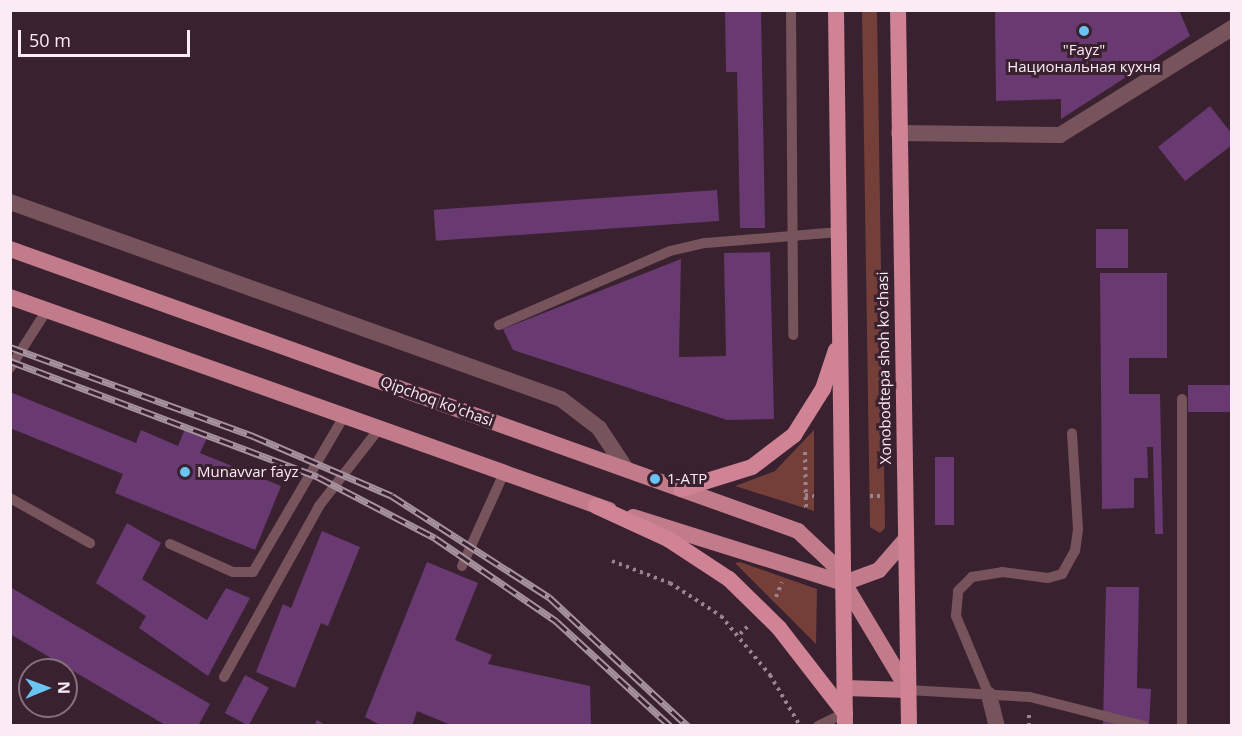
<!DOCTYPE html>
<meta charset="utf-8">
<style>
body{margin:0}
#map{position:relative;width:1242px;height:736px;overflow:hidden;background:#39212f;font-family:"Open Sans",sans-serif}
div>[style]{position:absolute}
.green>*{inset:0;background:#743f38}
.building>*{inset:0;background:#693971;transform-origin:0 0}
.path>*{height:4px;margin-top:-2px;transform-origin:0;background:repeating-linear-gradient(90deg,#998590 0 3px,transparent 0 7.5px)}
.service>*{height:10px;margin:-5px;padding:0 5px;transform-origin:5px;border-radius:5px;background:#77545b}
.minor>*{height:16px;margin:-8px;padding:0 8px;transform-origin:8px;border-radius:8px;background:#77545b}
.primary>*{height:16px;margin:-8px;padding:0 8px;transform-origin:8px;border-radius:8px;background:#c27b8a}
.trunk>*{height:16px;margin:-8px;padding:0 8px;transform-origin:8px;border-radius:8px;background:#d08394}
.rail>*{height:7px;margin-top:-3.5px;transform-origin:0;background:repeating-linear-gradient(90deg,#39212f 0 14px,#a7939f 0 28px);box-sizing:border-box;border-block:2px solid #a7939f}
.dots>*{width:16px;height:16px;translate:-50% -50%;box-sizing:border-box;border:3px solid #39212f;border-radius:50%}
span{translate:-50% -50%;white-space:nowrap;text-align:center;line-height:1.15;-webkit-text-stroke:6px #39212f;paint-order:stroke}
.poi-label{font-size:15px;color:#fbebf4}
.left{translate:0 -50%;text-align:left}
.street-label{font-size:15px;color:#fbebf4}
.frame{position:absolute;inset:0;border:12px solid #fbebf4;pointer-events:none}
.north{position:absolute;left:18px;top:658px;width:60px;height:60px;box-sizing:border-box;background:#39212f;border:2px solid #87727e;border-radius:50%;rotate:89deg;font-size:16px;font-weight:700;line-height:24px;text-align:center;color:#fbebf4}
.north::after{content:'';display:block;margin:auto;width:21px;height:27px;background:#6bc3f2;clip-path:polygon(50% 0,100% 100%,50% 72%,0 100%)}
.scale{position:absolute;left:18px;top:30px;width:172px;height:27px;box-sizing:border-box;border:3px solid #fbebf4;border-top:0;padding-left:8px;font-size:18px;line-height:21px;white-space:nowrap;color:#fbebf4;-webkit-text-stroke:4px #39212f;paint-order:stroke}
</style>
<div id="map">
<div class="green">
<div style="clip-path:polygon(862px 11px,877px 11px,885px 528px,880px 533px,870px 527px)"></div>
<div style="clip-path:polygon(814px 430px,814px 511px,735px 486px,775px 471px)"></div>
<div style="clip-path:polygon(740px 562px,817px 589px,816px 644px,735px 563px)"></div>
</div>
<div class="building">
<div style="clip-path:polygon(725px 10px,761px 10px,765px 228px,740px 228px,737px 72px,726px 72px)"></div>
<div style="clip-path:polygon(995px 10px,1179px 10px,1190px 36px,1061px 119px,1061px 99px,996px 101px)"></div>
<div style="clip-path:polygon(1210px 106px,1232px 134px,1232px 145px,1185px 181px,1158px 147px)"></div>
<div style="left:717px;top:190px;width:31px;height:284px;rotate:86deg"></div>
<div style="left:1096px;top:229px;width:32px;height:39px"></div>
<div style="clip-path:polygon(770px 252px,774px 419px,727px 420px,513px 350px,503px 329px,681px 259px,679px 357px,726px 356px,724px 253px)"></div>
<div style="clip-path:polygon(1100px 273px,1167px 273px,1167px 358px,1129px 358px,1129px 394px,1160px 394px,1163px 534px,1155px 534px,1153px 447px,1147px 447px,1148px 478px,1134px 478px,1134px 508px,1102px 509px)"></div>
<div style="left:1232px;top:385px;width:27px;height:44px;rotate:90deg"></div>
<div style="clip-path:polygon(10px 392px,136px 443px,141px 430px,178px 446px,185px 429px,207px 438px,200px 453px,281px 486px,255px 550px,115px 493px,123px 474px,10px 428px)"></div>
<div style="left:935px;top:457px;width:19px;height:68px"></div>
<div style="clip-path:polygon(127px 523px,161px 543px,142px 579px,207px 620px,226px 588px,250px 598px,208px 676px,139px 628px,146px 616px,96px 583px)"></div>
<div style="clip-path:polygon(322px 531px,360px 547px,328px 626px,321px 623px,295px 688px,256px 672px,283px 604px,291px 608px)"></div>
<div style="clip-path:polygon(427px 562px,478px 583px,455px 640px,492px 655px,488px 664px,590px 686px,591px 726px,453px 726px,417px 711px,412px 726px,382px 726px,365px 717px)"></div>
<div style="clip-path:polygon(10px 587px,210px 704px,198px 726px,167px 726px,10px 634px)"></div>
<div style="clip-path:polygon(1106px 587px,1139px 587px,1137px 688px,1151px 689px,1149px 726px,1103px 726px)"></div>
<div style="left:245px;top:675px;width:27px;height:43px;rotate:28deg"></div>
<div style="clip-path:polygon(317px 720px,327px 726px,314px 726px)"></div>
</div>
<div class="path">
<div style="left:805px;top:452px;width:56px;rotate:89deg"></div>
<div style="left:805px;top:495px;width:9px;rotate:6deg"></div>
<div style="left:870px;top:496px;width:14px"></div>
<div style="left:612px;top:561px;width:62px;rotate:20.8deg"></div>
<div style="left:670px;top:583px;width:61px;rotate:32.9deg"></div>
<div style="left:721px;top:616px;width:77px;rotate:50.3deg"></div>
<div style="left:770px;top:675px;width:59px;rotate:59.5deg"></div>
<div style="left:776px;top:597px;width:16px;rotate:-68deg"></div>
<div style="left:740px;top:634px;width:14px;rotate:-45deg"></div>
<div style="left:1029px;top:726px;width:14px;rotate:-90deg"></div>
</div>
<div class="service">
<div style="left:791px;top:10px;width:325px;rotate:89.6deg"></div>
<div style="left:499px;top:325px;width:186px;rotate:-23.4deg"></div>
<div style="left:670px;top:251px;width:37px;rotate:-13deg"></div>
<div style="left:706px;top:243px;width:133px;rotate:-4.7deg"></div>
<div style="left:10px;top:368px;width:69px;rotate:-57.5deg"></div>
<div style="left:10px;top:498px;width:92px;rotate:29.4deg"></div>
<div style="left:170px;top:544px;width:69px;rotate:24deg"></div>
<div style="left:233px;top:572px;width:20px"></div>
<div style="left:253px;top:572px;width:181px;rotate:-59.7deg"></div>
<div style="left:462px;top:566px;width:102px;rotate:-65.7deg"></div>
<div style="left:224px;top:677px;width:196px;rotate:-60.9deg"></div>
<div style="left:319px;top:506px;width:98px;rotate:-52.1deg"></div>
<div style="left:908px;top:690px;width:122px;rotate:3.3deg"></div>
<div style="left:1030px;top:697px;width:118px;rotate:14.3deg"></div>
<div style="left:989px;top:695px;width:86px;rotate:-112.7deg"></div>
<div style="left:956px;top:616px;width:25px;rotate:-85deg"></div>
<div style="left:958px;top:591px;width:20px;rotate:-45deg"></div>
<div style="left:972px;top:577px;width:30px;rotate:-9deg"></div>
<div style="left:1002px;top:572px;width:46px;rotate:7.4deg"></div>
<div style="left:1048px;top:578px;width:15px;rotate:-16deg"></div>
<div style="left:1062px;top:574px;width:26px;rotate:-61deg"></div>
<div style="left:1075px;top:551px;width:22px;rotate:-82deg"></div>
<div style="left:1078px;top:529px;width:96px;rotate:-93.6deg"></div>
<div style="left:818px;top:726px;width:30px;rotate:-26deg"></div>
<div style="left:1182px;top:726px;width:327px;rotate:-90deg"></div>
</div>
<div class="minor">
<div style="left:899px;top:133px;width:161px;rotate:0.7deg"></div>
<div style="left:1060px;top:135px;width:203px;rotate:-31.9deg"></div>
<div style="left:10px;top:202px;width:585px;rotate:19.67deg"></div>
<div style="left:561px;top:399px;width:48px;rotate:37.3deg"></div>
<div style="left:599px;top:428px;width:49px;rotate:56.6deg"></div>
<div style="left:989px;top:695px;width:32px;rotate:76deg"></div>
</div>
<div class="primary">
<div style="left:10px;top:249px;width:837px;rotate:19.69deg"></div>
<div style="left:798px;top:531px;width:47px;rotate:43.3deg"></div>
<div style="left:832px;top:563px;width:148px;rotate:59.1deg"></div>
<div style="left:10px;top:297px;width:636px;rotate:19.58deg"></div>
<div style="left:633px;top:517px;width:221px;rotate:17.4deg"></div>
<div style="left:844px;top:583px;width:37px;rotate:-20deg"></div>
<div style="left:879px;top:570px;width:40px;rotate:-49deg"></div>
<div style="left:845px;top:688px;width:63px;rotate:1.8deg"></div>
</div>
<div class="trunk">
<div style="left:836px;top:10px;width:716px;rotate:89.28deg"></div>
<div style="left:898px;top:10px;width:716px;rotate:89.12deg"></div>
<div style="left:681px;top:489px;width:74px;rotate:-17.2deg"></div>
<div style="left:752px;top:467px;width:53px;rotate:-37.3deg"></div>
<div style="left:794px;top:435px;width:54px;rotate:-57.8deg"></div>
<div style="left:823px;top:389px;width:41px;rotate:-71.6deg"></div>
<div style="left:596px;top:506px;width:79px;rotate:24.6deg"></div>
<div style="left:668px;top:539px;width:73px;rotate:33.3deg"></div>
<div style="left:729px;top:579px;width:70px;rotate:44.4deg"></div>
<div style="left:779px;top:628px;width:108px;rotate:52.2deg"></div>
</div>
<div class="rail">
<div style="left:10px;top:347px;width:259px;rotate:20.1deg"></div>
<div style="left:253px;top:436px;width:151px;rotate:23.3deg"></div>
<div style="left:392px;top:496px;width:187px;rotate:32.8deg"></div>
<div style="left:549px;top:597px;width:190px;rotate:42.9deg"></div>
<div style="left:10px;top:361px;width:329px;rotate:20.6deg"></div>
<div style="left:318px;top:477px;width:132px;rotate:27.5deg"></div>
<div style="left:435px;top:538px;width:147px;rotate:34.4deg"></div>
<div style="left:556px;top:621px;width:155px;rotate:42.6deg"></div>
</div>
<div class="dots">
<div style="left:1084px;top:31px;background:#6bc3f2"></div>
<div style="left:185px;top:472px;background:#6bc3f2"></div>
<div style="left:655px;top:479px;background:#6bc3f2"></div>
</div>
<div class="poi-label">
<span style="left:1084px;top:58px">"Fayz"<br>Национальная кухня</span>
<span class="left" style="left:197px;top:472px">Munavvar fayz</span>
<span class="left" style="left:667px;top:479px">1-ATP</span>
</div>
<div class="street-label">
<span style="left:884px;top:368px;rotate:-91deg">Xonobodtepa shoh ko'chasi</span>
<span style="left:437px;top:401px;rotate:20deg">Qipchoq ko'chasi</span>
</div>
<div class="frame"></div>
<div class="north">N</div>
<div class="scale">50 m</div>
</div>
